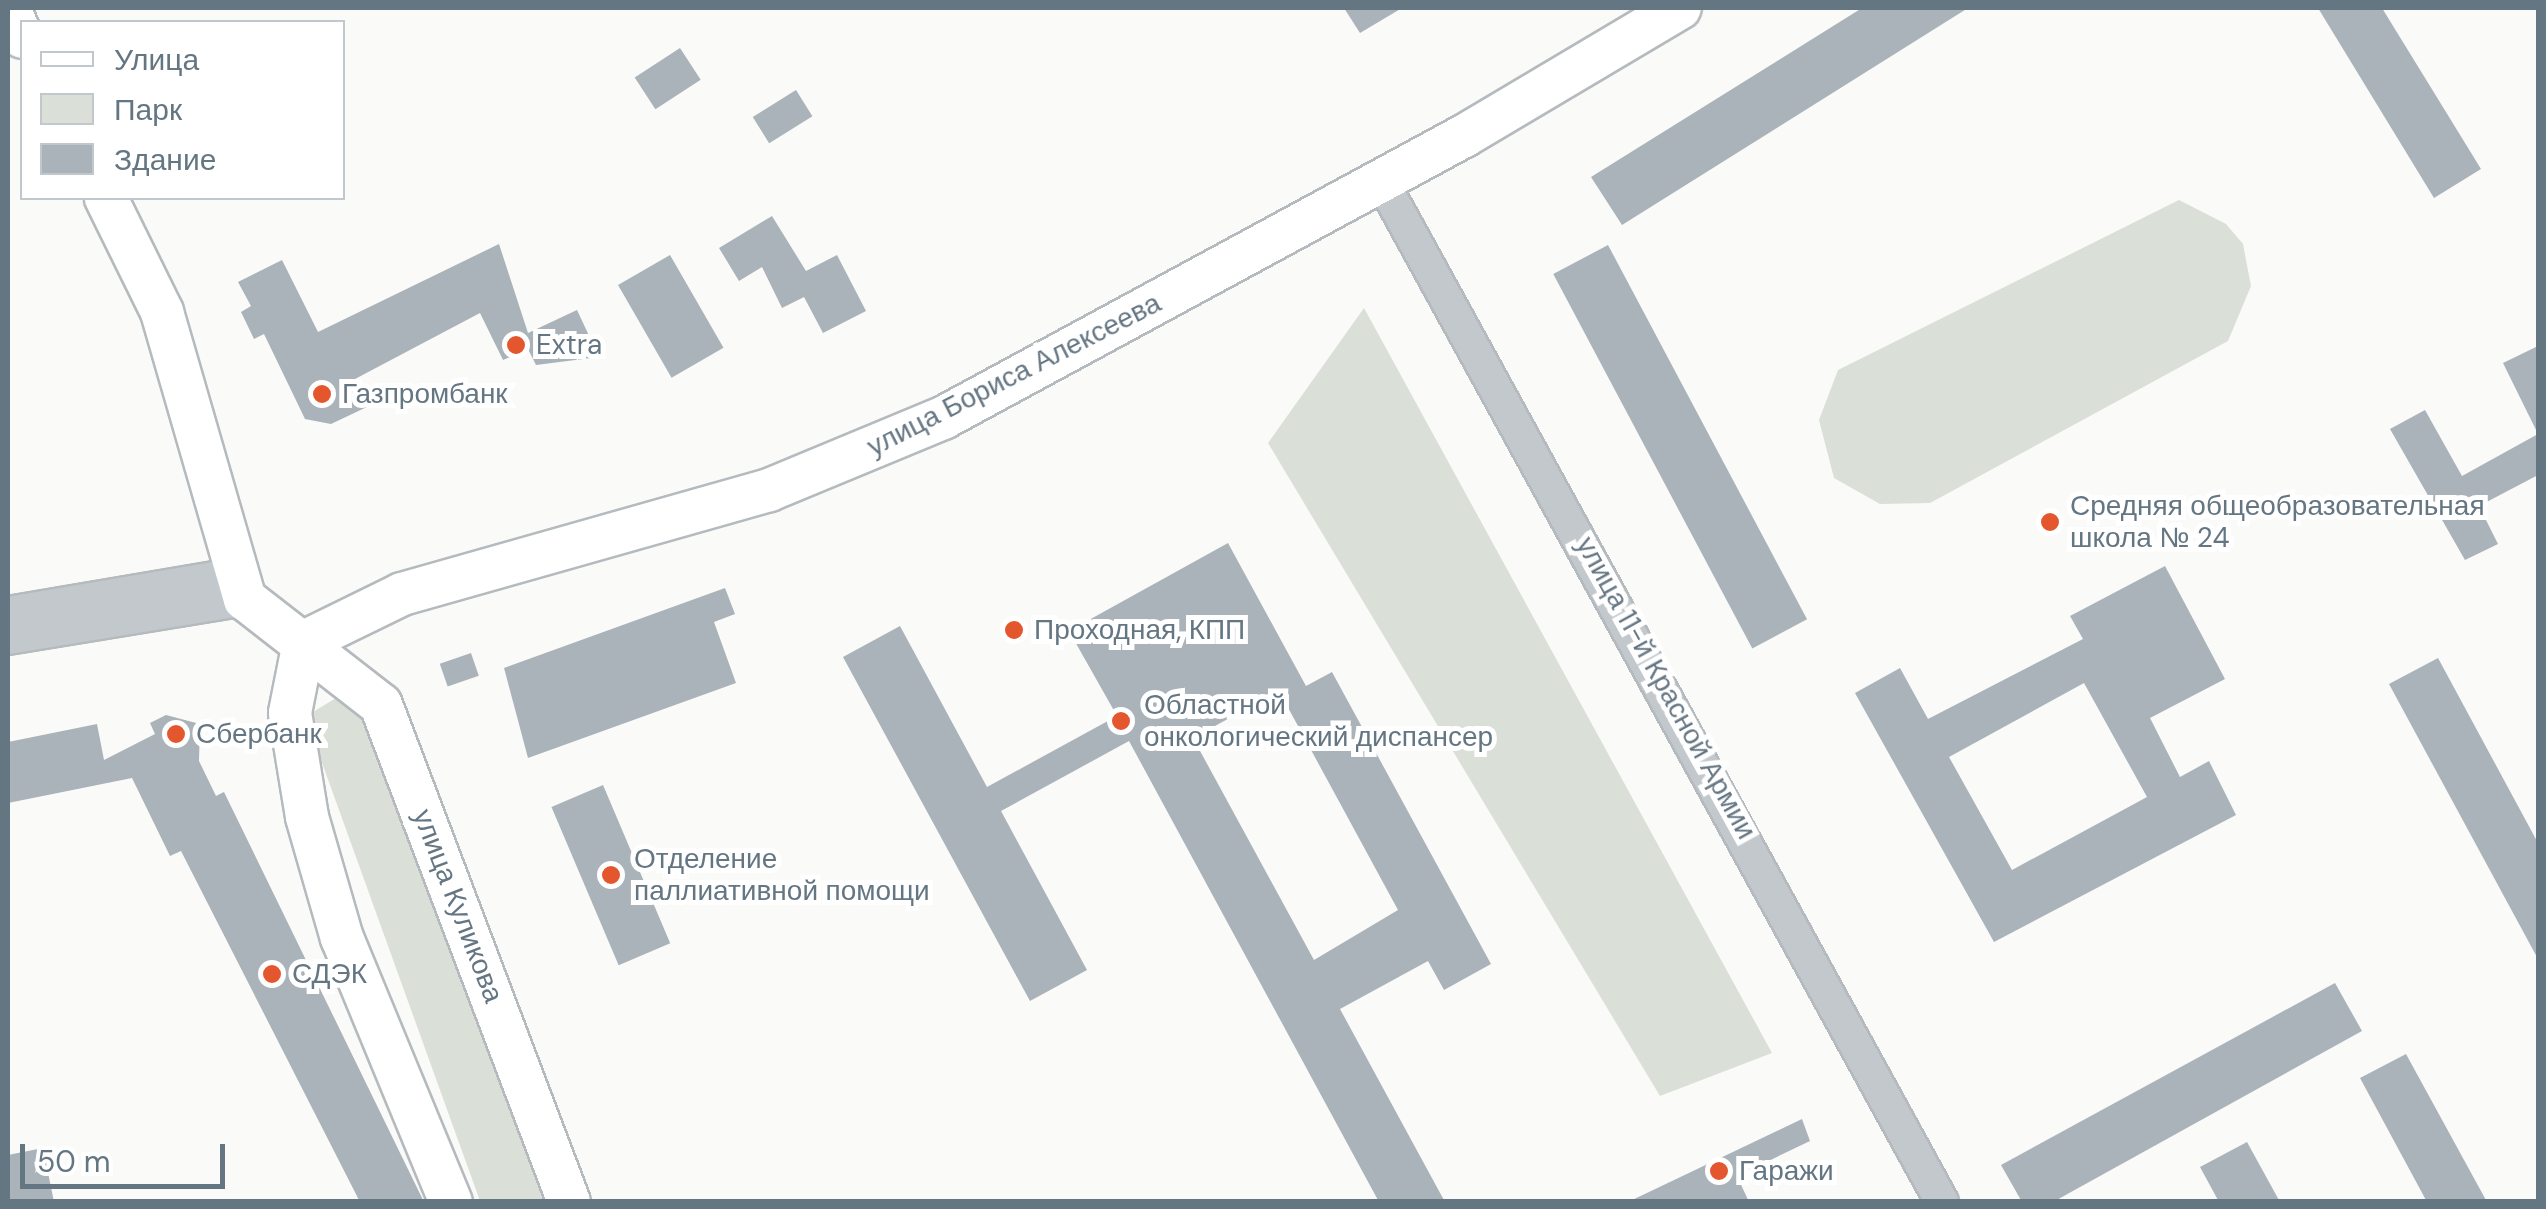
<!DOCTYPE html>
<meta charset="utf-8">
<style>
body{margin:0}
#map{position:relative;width:2546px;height:1209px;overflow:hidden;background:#fafaf8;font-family:"DM Sans",sans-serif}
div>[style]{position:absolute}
.green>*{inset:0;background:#dadfd7}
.building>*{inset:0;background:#aab3b9;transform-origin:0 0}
.roads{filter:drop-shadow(2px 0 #b5babe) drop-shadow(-2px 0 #b5babe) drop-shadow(0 2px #b5babe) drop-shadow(0 -2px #b5babe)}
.minor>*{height:32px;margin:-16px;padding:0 16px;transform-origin:16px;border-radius:16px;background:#c3c8cc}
.major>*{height:42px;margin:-21px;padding:0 21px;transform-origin:21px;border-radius:21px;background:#fff}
.dots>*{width:28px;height:28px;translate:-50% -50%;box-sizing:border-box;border:5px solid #fff;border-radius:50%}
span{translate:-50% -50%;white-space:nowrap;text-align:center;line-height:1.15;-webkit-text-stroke:10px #fff;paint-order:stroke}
.poi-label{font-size:28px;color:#657683}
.left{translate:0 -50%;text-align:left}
.street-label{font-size:28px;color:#657683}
.frame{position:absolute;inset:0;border:10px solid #657683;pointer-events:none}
.legend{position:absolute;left:20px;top:20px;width:325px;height:180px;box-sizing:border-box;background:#fff;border:2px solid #c1c8cd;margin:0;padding:12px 18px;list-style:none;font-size:30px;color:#657683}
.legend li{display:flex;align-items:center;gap:20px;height:50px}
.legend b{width:50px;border:2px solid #c1c8cd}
.scale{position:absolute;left:20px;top:1144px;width:205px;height:45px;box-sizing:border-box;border:5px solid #657683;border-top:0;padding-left:12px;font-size:30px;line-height:35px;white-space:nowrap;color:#657683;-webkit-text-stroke:8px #fff;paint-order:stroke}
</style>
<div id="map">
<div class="green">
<div style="clip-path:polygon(2179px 200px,2226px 224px,2243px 244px,2251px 286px,2228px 341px,1930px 503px,1880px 504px,1834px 478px,1819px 420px,1838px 370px)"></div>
<div style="clip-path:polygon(1364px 308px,1772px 1053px,1660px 1096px,1268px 443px)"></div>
<div style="clip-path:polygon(336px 698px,357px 707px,377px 733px,549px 1201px,480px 1201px,321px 760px,313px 712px)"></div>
</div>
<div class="building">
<div style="clip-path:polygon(1344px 8px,1402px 8px,1360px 33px)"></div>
<div style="clip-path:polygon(1862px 8px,1968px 8px,1622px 225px,1591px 177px)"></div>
<div style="clip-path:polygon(2318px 8px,2382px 8px,2481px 169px,2434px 198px)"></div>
<div style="left:680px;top:48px;width:38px;height:54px;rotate:57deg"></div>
<div style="left:796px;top:90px;width:31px;height:51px;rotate:58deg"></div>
<div style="clip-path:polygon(772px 216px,806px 271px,837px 255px,866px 311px,823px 333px,804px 297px,782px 308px,762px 267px,739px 281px,719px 248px)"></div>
<div style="clip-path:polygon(499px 244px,528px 333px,577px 310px,599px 357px,536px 365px,528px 349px,503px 360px,480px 313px,355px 379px,369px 406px,331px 424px,305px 419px,264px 334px,254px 339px,241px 312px,251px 306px,238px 282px,282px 260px,318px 332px)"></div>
<div style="left:1608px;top:245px;width:424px;height:62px;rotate:62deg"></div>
<div style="left:670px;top:255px;width:107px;height:60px;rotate:60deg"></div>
<div style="clip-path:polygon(2538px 346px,2538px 434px,2503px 363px)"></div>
<div style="clip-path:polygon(2425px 410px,2462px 476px,2538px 434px,2538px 475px,2479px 506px,2498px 544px,2465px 560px,2390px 429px)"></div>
<div style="clip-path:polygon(evenodd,1228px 543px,1306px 686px,1332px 672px,1491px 964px,1444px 990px,1428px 961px,1340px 1009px,1445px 1202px,1379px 1202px,1129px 741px,1001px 811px,1087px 970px,1030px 1001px,843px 657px,900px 626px,987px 787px,1117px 716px,1069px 631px,1228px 543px,1279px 691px,1398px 910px,1314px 960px,1193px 738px,1279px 691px)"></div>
<div style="clip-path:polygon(evenodd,2165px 566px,2225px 679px,2150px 718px,2180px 777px,2209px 761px,2236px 815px,1994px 942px,1855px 693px,1900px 668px,1928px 719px,2083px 639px,2070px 616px,2165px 566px,2084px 683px,2147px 797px,2012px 870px,1949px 757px,2084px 683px)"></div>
<div style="clip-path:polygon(725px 588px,735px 614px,714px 622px,736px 683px,528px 758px,504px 668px)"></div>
<div style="left:471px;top:653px;width:24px;height:33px;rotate:71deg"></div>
<div style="clip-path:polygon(2438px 658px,2538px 843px,2538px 959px,2389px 684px)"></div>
<div style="clip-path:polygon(166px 715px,200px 724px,199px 761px,216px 796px,224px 792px,424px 1202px,360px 1202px,181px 851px,170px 856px,132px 778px,8px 803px,8px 742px,97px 724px,104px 760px,155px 734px,150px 723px)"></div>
<div style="left:603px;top:785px;width:172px;height:56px;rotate:67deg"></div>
<div style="clip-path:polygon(2335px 983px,2362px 1031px,2053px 1202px,2022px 1202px,2001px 1165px)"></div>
<div style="clip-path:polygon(2406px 1054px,2487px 1202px,2427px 1202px,2360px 1078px)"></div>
<div style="clip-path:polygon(1802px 1119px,1810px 1141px,1737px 1176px,1749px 1202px,1628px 1202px)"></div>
<div style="clip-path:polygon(2247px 1142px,2280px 1202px,2219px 1202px,2200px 1167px)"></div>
<div style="clip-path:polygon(43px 1148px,54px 1202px,8px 1202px,8px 1155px)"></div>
</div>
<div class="roads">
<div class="minor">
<div style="left:1380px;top:178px;width:1168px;rotate:61.24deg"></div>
<div style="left:8px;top:613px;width:233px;rotate:-9.6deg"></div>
<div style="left:8px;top:638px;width:240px;rotate:-9.3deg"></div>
</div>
<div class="major">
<div style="left:8px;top:8px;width:32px;rotate:64deg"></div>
<div style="left:106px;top:198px;width:127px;rotate:63.8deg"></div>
<div style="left:162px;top:312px;width:299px;rotate:73.9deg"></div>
<div style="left:245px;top:599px;width:172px;rotate:37.9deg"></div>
<div style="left:381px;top:705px;width:531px;rotate:69.28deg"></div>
<div style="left:304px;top:642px;width:109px;rotate:-26.1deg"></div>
<div style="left:402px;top:594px;width:381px;rotate:-15.8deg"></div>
<div style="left:769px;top:490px;width:188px;rotate:-22.5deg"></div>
<div style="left:943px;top:418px;width:592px;rotate:-28.43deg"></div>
<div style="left:1464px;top:136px;width:251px;rotate:-30.7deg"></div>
<div style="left:304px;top:642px;width:72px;rotate:101.2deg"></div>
<div style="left:290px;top:713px;width:105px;rotate:80.7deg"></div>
<div style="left:307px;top:817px;width:126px;rotate:73.9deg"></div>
<div style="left:342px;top:938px;width:286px;rotate:67.6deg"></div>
</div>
</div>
<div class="dots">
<div style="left:516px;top:345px;background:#e4572e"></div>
<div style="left:322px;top:394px;background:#e4572e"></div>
<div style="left:2050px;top:522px;background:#e4572e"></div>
<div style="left:1014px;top:630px;background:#e4572e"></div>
<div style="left:1121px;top:721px;background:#e4572e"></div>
<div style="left:176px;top:734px;background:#e4572e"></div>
<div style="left:611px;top:875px;background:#e4572e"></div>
<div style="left:272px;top:974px;background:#e4572e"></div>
<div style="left:1719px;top:1171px;background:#e4572e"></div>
</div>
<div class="poi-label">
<span class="left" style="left:536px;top:345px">Extra</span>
<span class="left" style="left:342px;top:394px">Газпромбанк</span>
<span class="left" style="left:2070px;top:522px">Средняя общеобразовательная<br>школа № 24</span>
<span class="left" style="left:1034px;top:630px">Проходная, КПП</span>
<span class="left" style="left:1144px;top:721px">Областной<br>онкологический диспансер</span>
<span class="left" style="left:196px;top:734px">Сбербанк</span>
<span class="left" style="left:634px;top:875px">Отделение<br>паллиативной помощи</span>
<span class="left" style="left:292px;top:974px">СДЭК</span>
<span class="left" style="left:1739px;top:1171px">Гаражи</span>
</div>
<div class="street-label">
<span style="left:1014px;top:375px;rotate:-27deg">улица Бориса Алексеева</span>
<span style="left:1666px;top:688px;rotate:61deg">улица 11-й Красной Армии</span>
<span style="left:458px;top:906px;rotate:69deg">улица Куликова</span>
</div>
<div class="frame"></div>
<ul class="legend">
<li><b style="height:12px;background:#fff"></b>Улица</li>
<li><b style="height:28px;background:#dadfd7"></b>Парк</li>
<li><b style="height:28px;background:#aab3b9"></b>Здание</li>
</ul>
<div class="scale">50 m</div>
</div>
